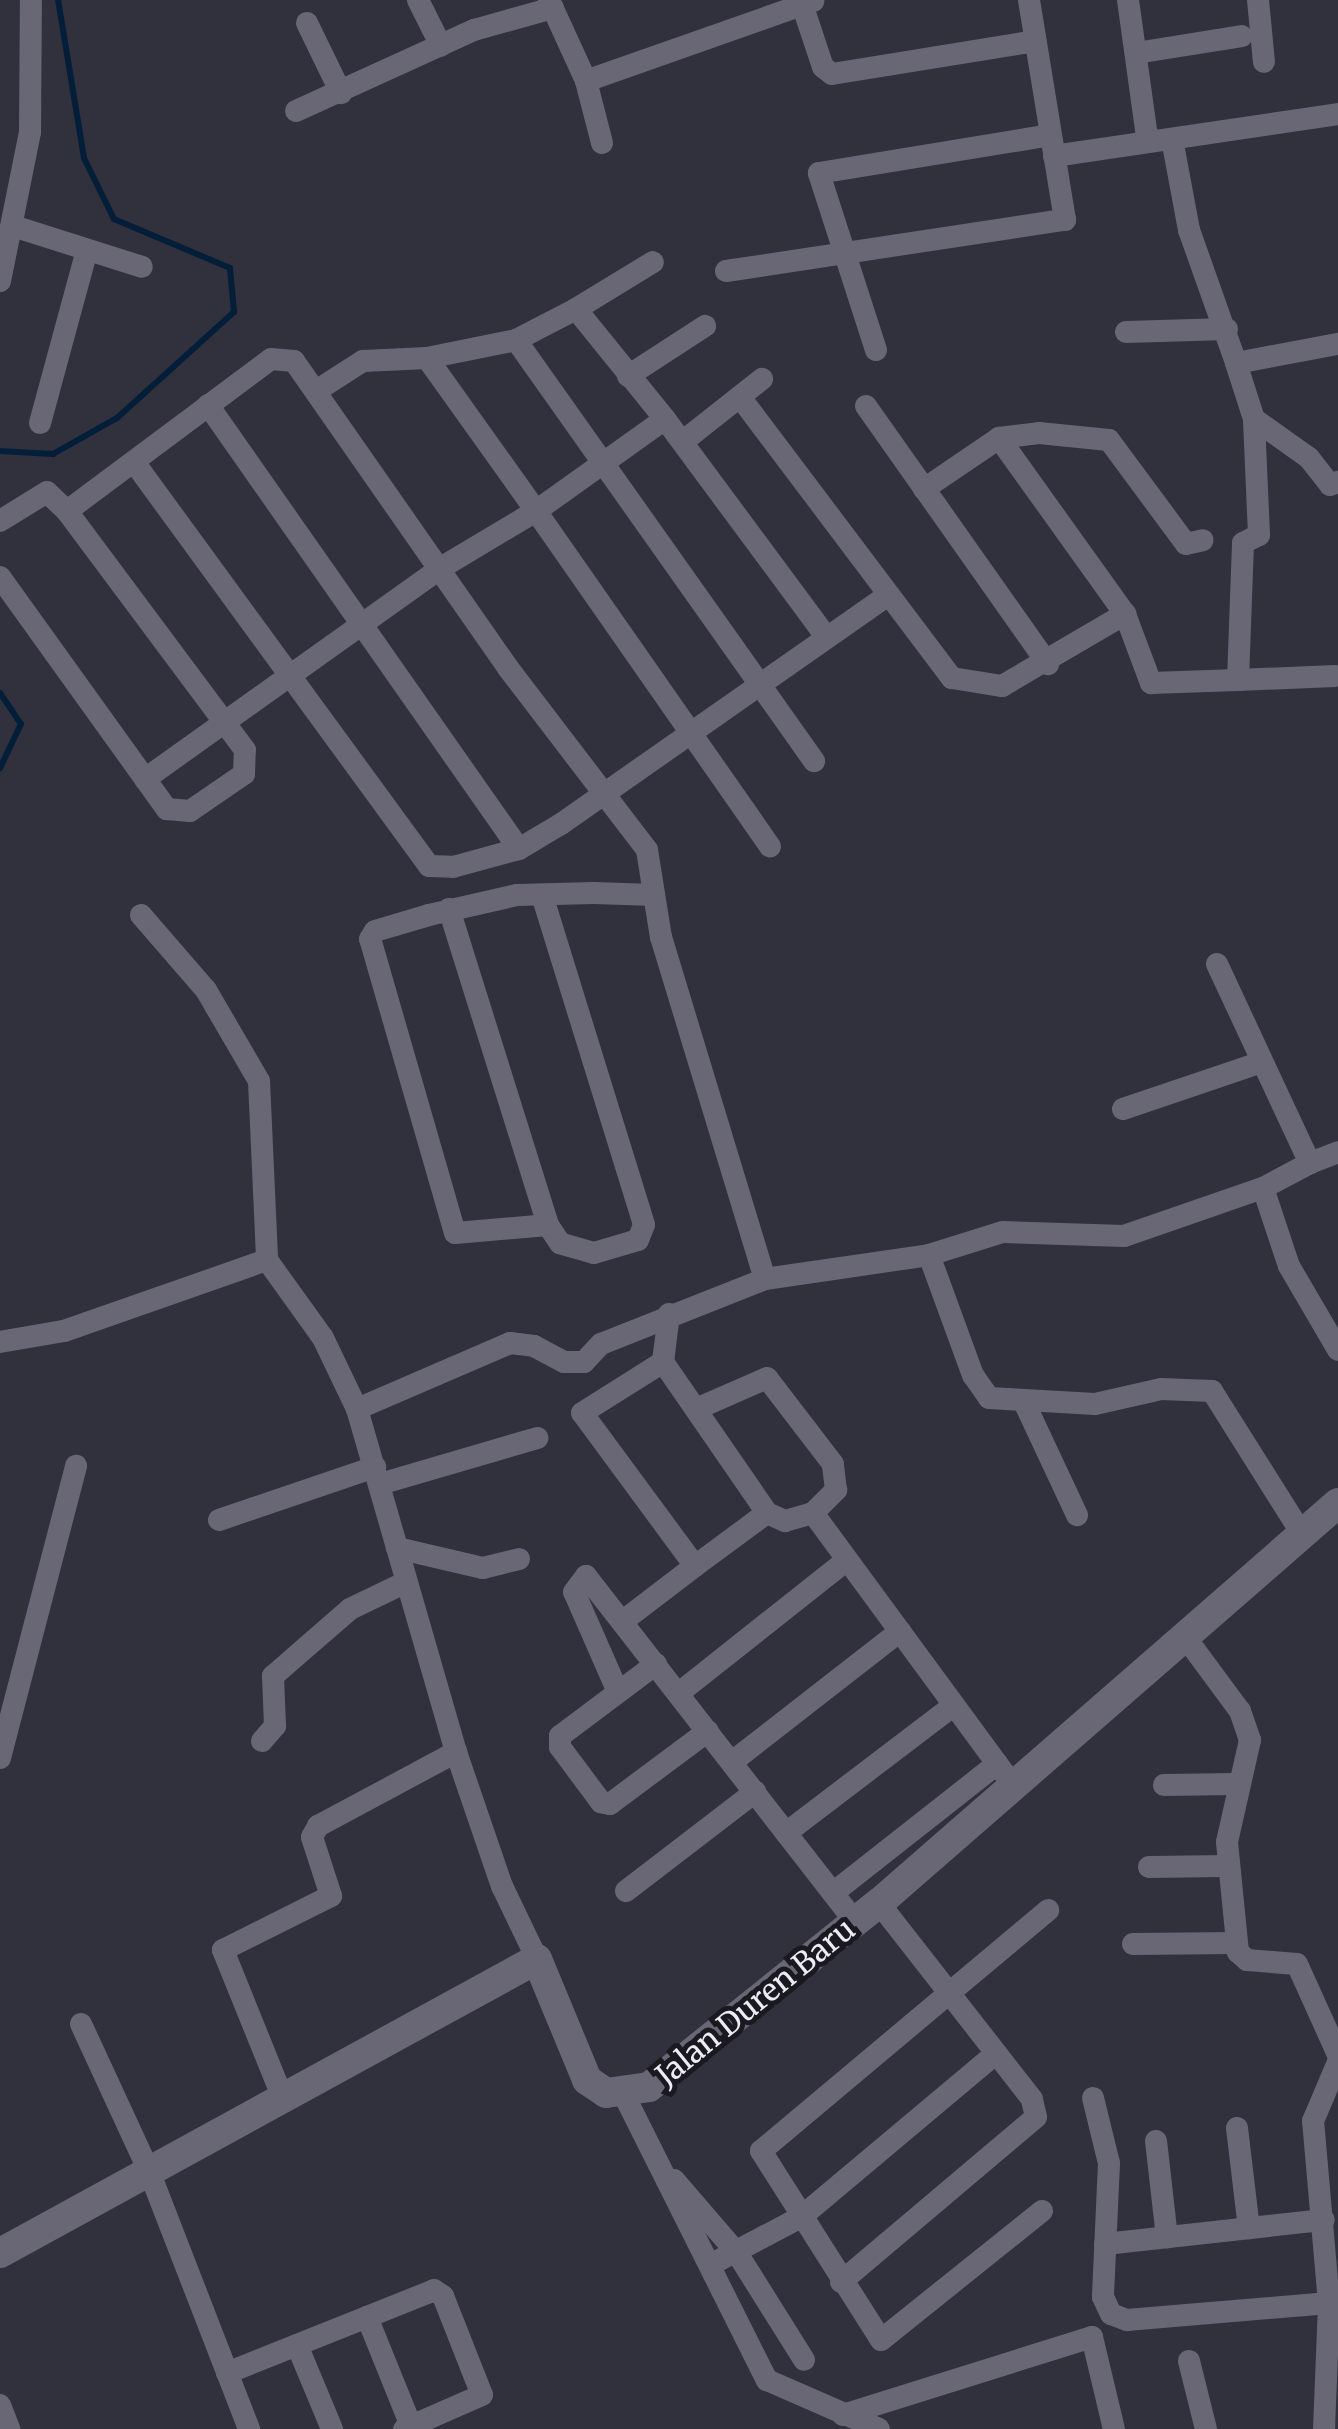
<!DOCTYPE html>
<style>
body{margin:0}
#map{position:relative;width:1338px;height:2429px;overflow:hidden;background:#31303d;font-family:Merriweather,serif}
div>[style]{position:absolute}
.stream>*{height:6px;margin:-3px;padding:0 3px;transform-origin:3px;border-radius:3px;background:#031e38}
.street>*{height:22px;margin:-11px;padding:0 11px;transform-origin:11px;border-radius:11px;background:#696776}
.secondary>*{height:30px;margin:-15px;padding:0 15px;transform-origin:15px;border-radius:15px;background:#696776}
span{translate:-50% -50%;white-space:nowrap;text-align:center;line-height:1.15;-webkit-text-stroke:10px #19191f;paint-order:stroke}
.street-label{font-size:30px;color:#edecf5}
</style>
<div id="map">
<div class="stream">
<div style="left:0;top:451px;width:53px;rotate:3.2deg"></div>
<div style="left:53px;top:454px;width:73px;rotate:-29.4deg"></div>
<div style="left:117px;top:418px;width:158px;rotate:-42.2deg"></div>
<div style="left:234px;top:312px;width:44px;rotate:-95.2deg"></div>
<div style="left:230px;top:268px;width:126px;rotate:-157.1deg"></div>
<div style="left:114px;top:219px;width:68px;rotate:-116.2deg"></div>
<div style="left:84px;top:158px;width:160px;rotate:-99.3deg"></div>
<div style="left:0;top:693px;width:37px;rotate:56deg"></div>
<div style="left:21px;top:724px;width:49px;rotate:115.5deg"></div>
</div>
<div class="street">
<div style="left:418px;top:0;width:51px;rotate:63.4deg"></div>
<div style="left:549px;top:0;width:89px;rotate:65.4deg"></div>
<div style="left:586px;top:81px;width:64px;rotate:75.5deg"></div>
<div style="left:1128px;top:0;width:138px;rotate:82.1deg"></div>
<div style="left:1258px;top:0;width:62px;rotate:84.5deg"></div>
<div style="left:802px;top:4px;width:66px;rotate:71.6deg"></div>
<div style="left:823px;top:67px;width:11px;rotate:38deg"></div>
<div style="left:832px;top:74px;width:206px;rotate:-9.2deg"></div>
<div style="left:307px;top:23px;width:78px;rotate:64.1deg"></div>
<div style="left:1136px;top:53px;width:107px;rotate:-9.1deg"></div>
<div style="left:586px;top:81px;width:241px;rotate:-19.4deg"></div>
<div style="left:296px;top:111px;width:196px;rotate:-24.5deg"></div>
<div style="left:474px;top:30px;width:82px;rotate:-15.6deg"></div>
<div style="left:1172px;top:139px;width:93px;rotate:79.4deg"></div>
<div style="left:1189px;top:230px;width:141px;rotate:70.5deg"></div>
<div style="left:1236px;top:363px;width:104px;rotate:-10.6deg"></div>
<div style="left:1054px;top:156px;width:287px;rotate:-8.4deg"></div>
<div style="left:13px;top:226px;width:135px;rotate:17.6deg"></div>
<div style="left:726px;top:271px;width:343px;rotate:-8.6deg"></div>
<div style="left:1065px;top:220px;width:223px;rotate:-99.3deg"></div>
<div style="left:0;top:281px;width:152px;rotate:-78.6deg"></div>
<div style="left:30px;top:132px;width:132px;rotate:-89.6deg"></div>
<div style="left:576px;top:309px;width:90px;rotate:-31.4deg"></div>
<div style="left:1126px;top:332px;width:101px;rotate:-1.7deg"></div>
<div style="left:876px;top:350px;width:186px;rotate:-107.9deg"></div>
<div style="left:819px;top:173px;width:234px;rotate:-9.3deg"></div>
<div style="left:427px;top:358px;width:91px;rotate:-11.4deg"></div>
<div style="left:628px;top:376px;width:92px;rotate:-33deg"></div>
<div style="left:316px;top:391px;width:56px;rotate:-32.6deg"></div>
<div style="left:363px;top:361px;width:64px;rotate:-2.7deg"></div>
<div style="left:427px;top:358px;width:188px;rotate:54.5deg"></div>
<div style="left:536px;top:511px;width:158px;rotate:-35.5deg"></div>
<div style="left:665px;top:419px;width:272px;rotate:53.5deg"></div>
<div style="left:740px;top:397px;width:352px;rotate:53deg"></div>
<div style="left:952px;top:678px;width:51px;rotate:9.1deg"></div>
<div style="left:1002px;top:686px;width:143px;rotate:-30.3deg"></div>
<div style="left:208px;top:405px;width:542px;rotate:54.99deg"></div>
<div style="left:866px;top:406px;width:316px;rotate:54.8deg"></div>
<div style="left:665px;top:419px;width:141px;rotate:-129deg"></div>
<div style="left:576px;top:309px;width:68px;rotate:152.7deg"></div>
<div style="left:516px;top:340px;width:516px;rotate:54.71deg"></div>
<div style="left:1254px;top:419px;width:67px;rotate:35.3deg"></div>
<div style="left:1309px;top:458px;width:34px;rotate:52deg"></div>
<div style="left:1330px;top:485px;width:9px;rotate:-21deg"></div>
<div style="left:40px;top:423px;width:179px;rotate:-74.8deg"></div>
<div style="left:999px;top:438px;width:40px;rotate:-7.1deg"></div>
<div style="left:1039px;top:433px;width:70px;rotate:5.7deg"></div>
<div style="left:1109px;top:440px;width:129px;rotate:53.5deg"></div>
<div style="left:1186px;top:544px;width:17px;rotate:-13deg"></div>
<div style="left:686px;top:439px;width:97px;rotate:-38.3deg"></div>
<div style="left:134px;top:462px;width:500px;rotate:53.86deg"></div>
<div style="left:429px;top:866px;width:24px;rotate:2deg"></div>
<div style="left:453px;top:867px;width:68px;rotate:-15.3deg"></div>
<div style="left:519px;top:849px;width:49px;rotate:-30.8deg"></div>
<div style="left:561px;top:824px;width:399px;rotate:-35deg"></div>
<div style="left:924px;top:489px;width:91px;rotate:-34.2deg"></div>
<div style="left:999px;top:438px;width:216px;rotate:54.4deg"></div>
<div style="left:1125px;top:614px;width:74px;rotate:69.4deg"></div>
<div style="left:1151px;top:683px;width:87px;rotate:-2deg"></div>
<div style="left:1238px;top:680px;width:137px;rotate:-87.9deg"></div>
<div style="left:1243px;top:543px;width:18px;rotate:-27deg"></div>
<div style="left:1259px;top:535px;width:116px;rotate:-92.5deg"></div>
<div style="left:1254px;top:419px;width:59px;rotate:-107.8deg"></div>
<div style="left:0;top:521px;width:55px;rotate:-31.7deg"></div>
<div style="left:47px;top:492px;width:28px;rotate:44deg"></div>
<div style="left:67px;top:511px;width:254px;rotate:-36.7deg"></div>
<div style="left:271px;top:359px;width:23px;rotate:5deg"></div>
<div style="left:294px;top:361px;width:374px;rotate:55.1deg"></div>
<div style="left:508px;top:668px;width:229px;rotate:52.6deg"></div>
<div style="left:647px;top:850px;width:88px;rotate:80.9deg"></div>
<div style="left:661px;top:937px;width:357px;rotate:73.1deg"></div>
<div style="left:0;top:577px;width:286px;rotate:54.3deg"></div>
<div style="left:167px;top:809px;width:23px;rotate:5deg"></div>
<div style="left:190px;top:811px;width:65px;rotate:-34.4deg"></div>
<div style="left:244px;top:774px;width:24px;rotate:-88deg"></div>
<div style="left:245px;top:750px;width:298px;rotate:-126.7deg"></div>
<div style="left:1238px;top:680px;width:97px;rotate:-2.4deg"></div>
<div style="left:145px;top:779px;width:361px;rotate:-35.5deg"></div>
<div style="left:439px;top:569px;width:113px;rotate:-30.9deg"></div>
<div style="left:536px;top:511px;width:409px;rotate:55.1deg"></div>
<div style="left:542px;top:895px;width:345px;rotate:72.8deg"></div>
<div style="left:644px;top:1225px;width:16px;rotate:112deg"></div>
<div style="left:638px;top:1240px;width:46px;rotate:163.5deg"></div>
<div style="left:594px;top:1253px;width:35px;rotate:-164deg"></div>
<div style="left:560px;top:1243px;width:22px;rotate:-124deg"></div>
<div style="left:548px;top:1225px;width:93px;rotate:175.1deg"></div>
<div style="left:455px;top:1233px;width:306px;rotate:-106.1deg"></div>
<div style="left:370px;top:939px;width:9px;rotate:-58deg"></div>
<div style="left:375px;top:931px;width:56px;rotate:-16.5deg"></div>
<div style="left:429px;top:915px;width:90px;rotate:-12.8deg"></div>
<div style="left:517px;top:895px;width:77px;rotate:-1.5deg"></div>
<div style="left:594px;top:893px;width:60px;rotate:1.9deg"></div>
<div style="left:449px;top:909px;width:331px;rotate:72.6deg"></div>
<div style="left:141px;top:915px;width:99px;rotate:49.1deg"></div>
<div style="left:206px;top:990px;width:105px;rotate:59.8deg"></div>
<div style="left:259px;top:1081px;width:179px;rotate:87.4deg"></div>
<div style="left:1217px;top:964px;width:220px;rotate:65deg"></div>
<div style="left:1310px;top:1163px;width:53px;rotate:152deg"></div>
<div style="left:1123px;top:1109px;width:147px;rotate:-18.7deg"></div>
<div style="left:1310px;top:1163px;width:30px;rotate:-21deg"></div>
<div style="left:929px;top:1255px;width:128px;rotate:69.9deg"></div>
<div style="left:973px;top:1375px;width:28px;rotate:55deg"></div>
<div style="left:989px;top:1398px;width:106px;rotate:3.2deg"></div>
<div style="left:1095px;top:1404px;width:68px;rotate:-12.8deg"></div>
<div style="left:1161px;top:1389px;width:51px;rotate:2.2deg"></div>
<div style="left:1212px;top:1391px;width:165px;rotate:57.8deg"></div>
<div style="left:669px;top:1314px;width:48px;rotate:97.1deg"></div>
<div style="left:663px;top:1362px;width:183px;rotate:55.4deg"></div>
<div style="left:767px;top:1513px;width:20px;rotate:24deg"></div>
<div style="left:785px;top:1521px;width:29px;rotate:-16deg"></div>
<div style="left:813px;top:1513px;width:33px;rotate:-45deg"></div>
<div style="left:836px;top:1490px;width:26px;rotate:-97deg"></div>
<div style="left:833px;top:1464px;width:108px;rotate:-127.5deg"></div>
<div style="left:767px;top:1378px;width:77px;rotate:156.4deg"></div>
<div style="left:0;top:1342px;width:65px;rotate:-9.8deg"></div>
<div style="left:64px;top:1331px;width:215px;rotate:-19.3deg"></div>
<div style="left:267px;top:1260px;width:96px;rotate:54.3deg"></div>
<div style="left:323px;top:1338px;width:79px;rotate:64.4deg"></div>
<div style="left:357px;top:1409px;width:357px;rotate:73.9deg"></div>
<div style="left:456px;top:1752px;width:142px;rotate:71.1deg"></div>
<div style="left:502px;top:1886px;width:81px;rotate:64.4deg"></div>
<div style="left:1024px;top:1402px;width:125px;rotate:64.9deg"></div>
<div style="left:357px;top:1409px;width:167px;rotate:-23.3deg"></div>
<div style="left:510px;top:1343px;width:24px;rotate:7deg"></div>
<div style="left:534px;top:1346px;width:34px;rotate:28deg"></div>
<div style="left:564px;top:1362px;width:20px"></div>
<div style="left:584px;top:1362px;width:25px;rotate:-47deg"></div>
<div style="left:601px;top:1344px;width:176px;rotate:-21.6deg"></div>
<div style="left:765px;top:1279px;width:166px;rotate:-8.3deg"></div>
<div style="left:929px;top:1255px;width:77px;rotate:-17.3deg"></div>
<div style="left:1003px;top:1232px;width:121px;rotate:1.9deg"></div>
<div style="left:1124px;top:1236px;width:147px;rotate:-19.1deg"></div>
<div style="left:1263px;top:1188px;width:82px;rotate:71.6deg"></div>
<div style="left:1289px;top:1266px;width:97px;rotate:59.7deg"></div>
<div style="left:380px;top:1484px;width:164px;rotate:-16.3deg"></div>
<div style="left:813px;top:1513px;width:340px;rotate:53.7deg"></div>
<div style="left:219px;top:1520px;width:165px;rotate:-18.8deg"></div>
<div style="left:397px;top:1548px;width:88px;rotate:13.1deg"></div>
<div style="left:483px;top:1568px;width:37px;rotate:-14deg"></div>
<div style="left:695px;top:1566px;width:89px;rotate:-36.4deg"></div>
<div style="left:623px;top:1621px;width:91px;rotate:-37.4deg"></div>
<div style="left:695px;top:1566px;width:190px;rotate:-126.4deg"></div>
<div style="left:582px;top:1413px;width:96px;rotate:-32.2deg"></div>
<div style="left:1183px;top:1634px;width:96px;rotate:53.5deg"></div>
<div style="left:1240px;top:1711px;width:31px;rotate:71deg"></div>
<div style="left:1250px;top:1740px;width:105px;rotate:102.7deg"></div>
<div style="left:1227px;top:1842px;width:111px;rotate:84.3deg"></div>
<div style="left:1238px;top:1952px;width:12px;rotate:42deg"></div>
<div style="left:1247px;top:1960px;width:50px;rotate:4.6deg"></div>
<div style="left:1297px;top:1964px;width:100px;rotate:65.7deg"></div>
<div style="left:656px;top:1664px;width:120px;rotate:143.1deg"></div>
<div style="left:560px;top:1736px;width:11px;rotate:90deg"></div>
<div style="left:560px;top:1747px;width:69px;rotate:53.3deg"></div>
<div style="left:601px;top:1802px;width:9px;rotate:13deg"></div>
<div style="left:610px;top:1804px;width:122px;rotate:-36.7deg"></div>
<div style="left:618px;top:1692px;width:109px;rotate:-113.7deg"></div>
<div style="left:574px;top:1592px;width:20px;rotate:-53deg"></div>
<div style="left:586px;top:1576px;width:438px;rotate:52.1deg"></div>
<div style="left:679px;top:1693px;width:214px;rotate:-38.4deg"></div>
<div style="left:262px;top:1741px;width:20px;rotate:-49deg"></div>
<div style="left:275px;top:1726px;width:50px;rotate:-92.3deg"></div>
<div style="left:273px;top:1676px;width:102px;rotate:-41deg"></div>
<div style="left:350px;top:1609px;width:60px;rotate:-25.7deg"></div>
<div style="left:0;top:1758px;width:302px;rotate:-75.4deg"></div>
<div style="left:732px;top:1762px;width:213px;rotate:-37.9deg"></div>
<div style="left:1164px;top:1785px;width:74px;rotate:-0.8deg"></div>
<div style="left:786px;top:1833px;width:211px;rotate:-37.3deg"></div>
<div style="left:1149px;top:1867px;width:77px;rotate:-0.7deg"></div>
<div style="left:626px;top:1891px;width:163px;rotate:-37.5deg"></div>
<div style="left:833px;top:1893px;width:209px;rotate:-38.2deg"></div>
<div style="left:1133px;top:1944px;width:102px;rotate:-0.6deg"></div>
<div style="left:81px;top:2024px;width:162px;rotate:65.2deg"></div>
<div style="left:149px;top:2171px;width:277px;rotate:68.8deg"></div>
<div style="left:624px;top:2095px;width:319px;rotate:63.4deg"></div>
<div style="left:767px;top:2380px;width:122px;rotate:23.6deg"></div>
<div style="left:1093px;top:2098px;width:67px;rotate:76.2deg"></div>
<div style="left:1109px;top:2163px;width:134px;rotate:92.6deg"></div>
<div style="left:1103px;top:2297px;width:19px;rotate:65deg"></div>
<div style="left:1111px;top:2314px;width:17px;rotate:21deg"></div>
<div style="left:1127px;top:2320px;width:203px;rotate:-4.8deg"></div>
<div style="left:284px;top:2101px;width:163px;rotate:-112deg"></div>
<div style="left:223px;top:1950px;width:121px;rotate:-26.6deg"></div>
<div style="left:331px;top:1896px;width:62px;rotate:-107.9deg"></div>
<div style="left:312px;top:1837px;width:13px;rotate:-61deg"></div>
<div style="left:318px;top:1826px;width:157px;rotate:-28.2deg"></div>
<div style="left:1237px;top:2128px;width:101px;rotate:83.2deg"></div>
<div style="left:1156px;top:2141px;width:97px;rotate:83.5deg"></div>
<div style="left:674px;top:2180px;width:96px;rotate:49.2deg"></div>
<div style="left:737px;top:2253px;width:126px;rotate:57.9deg"></div>
<div style="left:1042px;top:2211px;width:206px;rotate:141.3deg"></div>
<div style="left:881px;top:2340px;width:224px;rotate:-122.4deg"></div>
<div style="left:761px;top:2151px;width:375px;rotate:-40deg"></div>
<div style="left:1105px;top:2244px;width:220px;rotate:-6.3deg"></div>
<div style="left:710px;top:2265px;width:103px;rotate:-27.8deg"></div>
<div style="left:801px;top:2217px;width:253px;rotate:-40deg"></div>
<div style="left:841px;top:2282px;width:255px;rotate:-40.2deg"></div>
<div style="left:1036px;top:2117px;width:18px;rotate:-103deg"></div>
<div style="left:1032px;top:2099px;width:249px;rotate:-128deg"></div>
<div style="left:367px;top:2317px;width:118px;rotate:68deg"></div>
<div style="left:297px;top:2345px;width:91px;rotate:67.4deg"></div>
<div style="left:1189px;top:2361px;width:70px;rotate:76deg"></div>
<div style="left:227px;top:2373px;width:223px;rotate:-21.8deg"></div>
<div style="left:434px;top:2290px;width:11px;rotate:34deg"></div>
<div style="left:443px;top:2296px;width:106px;rotate:68.5deg"></div>
<div style="left:482px;top:2395px;width:85px;rotate:156.4deg"></div>
<div style="left:0;top:2405px;width:26px;rotate:69deg"></div>
<div style="left:843px;top:2415px;width:261px;rotate:-17.4deg"></div>
<div style="left:1092px;top:2337px;width:95px;rotate:76.6deg"></div>
<div style="left:1324px;top:2429px;width:126px;rotate:-87.7deg"></div>
<div style="left:1329px;top:2303px;width:183px;rotate:-95deg"></div>
<div style="left:1313px;top:2121px;width:64px;rotate:-67deg"></div>
</div>
<div class="secondary">
<div style="left:0;top:2253px;width:612px;rotate:-28.7deg"></div>
<div style="left:537px;top:1959px;width:131px;rotate:67.5deg"></div>
<div style="left:587px;top:2080px;width:23px;rotate:34deg"></div>
<div style="left:606px;top:2093px;width:43px;rotate:-7.9deg"></div>
<div style="left:649px;top:2087px;width:295px;rotate:-38.7deg"></div>
<div style="left:879px;top:1903px;width:609px;rotate:-41.07deg"></div>
</div>
<div class="street-label">
<span style="left:755px;top:2002px;rotate:-39deg">Jalan Duren Baru</span>
</div>
</div>
